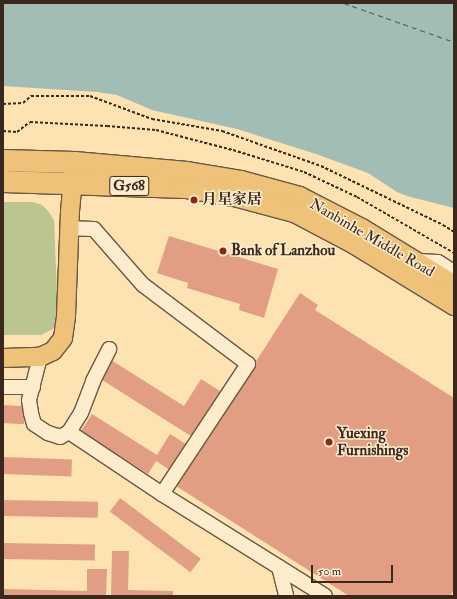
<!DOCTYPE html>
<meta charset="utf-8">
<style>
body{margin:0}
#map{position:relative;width:457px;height:599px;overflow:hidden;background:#fee3b2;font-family:"IM FELL Double Pica","Noto Serif SC",serif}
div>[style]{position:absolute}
.green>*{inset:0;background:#bbc58f}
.water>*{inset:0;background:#a2bdb4}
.ferry>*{height:1px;margin-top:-0.5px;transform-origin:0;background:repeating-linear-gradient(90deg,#59544b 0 5px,transparent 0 9px)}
.building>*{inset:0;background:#e29e82;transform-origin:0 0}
.path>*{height:2px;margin-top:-1px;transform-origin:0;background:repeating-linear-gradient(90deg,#3a271e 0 3px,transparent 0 5px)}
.roads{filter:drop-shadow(1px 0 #6b5643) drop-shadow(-1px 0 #6b5643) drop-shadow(0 1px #6b5643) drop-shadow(0 -1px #6b5643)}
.minor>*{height:14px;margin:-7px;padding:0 7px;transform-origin:7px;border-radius:7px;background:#feedcd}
.major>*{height:18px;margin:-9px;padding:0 9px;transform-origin:9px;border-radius:9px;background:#efc279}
.highway>*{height:21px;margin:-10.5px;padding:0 10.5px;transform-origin:10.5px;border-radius:10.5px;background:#efc279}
.dots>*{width:11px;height:11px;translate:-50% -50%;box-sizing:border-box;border:2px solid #feedcd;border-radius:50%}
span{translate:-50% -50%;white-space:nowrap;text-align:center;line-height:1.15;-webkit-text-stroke:3px #feedcd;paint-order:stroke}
.shield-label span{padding:1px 3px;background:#feedcd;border:1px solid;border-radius:3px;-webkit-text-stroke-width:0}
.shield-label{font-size:14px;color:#3a271e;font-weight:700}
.poi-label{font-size:15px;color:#3a271e;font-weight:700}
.left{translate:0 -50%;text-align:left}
.street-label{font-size:15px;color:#3a271e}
.frame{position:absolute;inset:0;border:4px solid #3a271e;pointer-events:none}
.scale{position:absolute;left:311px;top:565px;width:82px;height:18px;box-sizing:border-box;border:2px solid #3a271e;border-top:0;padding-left:5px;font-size:12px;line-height:14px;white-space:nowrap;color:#3a271e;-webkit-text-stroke:3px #feedcd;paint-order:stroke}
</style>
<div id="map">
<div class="green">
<div style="clip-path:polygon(3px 202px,33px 202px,42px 205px,49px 212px,54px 220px,58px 317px,53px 329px,41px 335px,3px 335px)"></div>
</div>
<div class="water">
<div style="clip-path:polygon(3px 3px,454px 3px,454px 208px,407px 196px,397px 192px,368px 173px,316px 154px,237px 129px,152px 110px,117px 95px,97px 92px,3px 86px)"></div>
</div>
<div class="ferry">
<div style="left:344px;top:3px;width:117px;rotate:19.5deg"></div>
</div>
<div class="building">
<div style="clip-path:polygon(169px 236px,278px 269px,264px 318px,239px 310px,240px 304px,187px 288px,188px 283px,157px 273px)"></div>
<div style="clip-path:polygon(300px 293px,318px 305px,315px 310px,454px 398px,454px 590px,450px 596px,349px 596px,176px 486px)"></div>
<div style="clip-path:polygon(111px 360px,184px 406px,201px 379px,223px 393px,194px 438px,99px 378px)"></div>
<div style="left:3px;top:405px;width:22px;height:18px;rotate:3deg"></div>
<div style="clip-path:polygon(92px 414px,157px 455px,170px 434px,189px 446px,173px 472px,156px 461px,148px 474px,81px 431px)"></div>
<div style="left:3px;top:457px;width:69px;height:17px;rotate:2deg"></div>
<div style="left:120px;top:498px;width:101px;height:17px;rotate:37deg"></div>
<div style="left:3px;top:500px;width:95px;height:16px;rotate:1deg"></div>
<div style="left:3px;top:543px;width:92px;height:16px;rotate:1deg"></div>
<div style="clip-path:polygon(112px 551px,129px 551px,128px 590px,173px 591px,173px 596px,111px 596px)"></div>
<div style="clip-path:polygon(87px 569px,107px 569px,106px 596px,3px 596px,3px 589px,87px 591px)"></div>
</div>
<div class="path">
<div style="left:3px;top:104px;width:20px;rotate:-3deg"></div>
<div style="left:23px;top:103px;width:11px;rotate:-41deg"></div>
<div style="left:31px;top:96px;width:59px"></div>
<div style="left:90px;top:96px;width:66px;rotate:20.4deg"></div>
<div style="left:152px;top:119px;width:71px;rotate:9.7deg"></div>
<div style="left:222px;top:131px;width:105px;rotate:19.5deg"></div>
<div style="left:321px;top:166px;width:136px;rotate:25.8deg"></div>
<div style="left:443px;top:225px;width:13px;rotate:32deg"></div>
<div style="left:3px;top:131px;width:14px;rotate:4deg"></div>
<div style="left:17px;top:132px;width:16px;rotate:-38deg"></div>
<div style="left:30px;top:122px;width:77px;rotate:3deg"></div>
<div style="left:107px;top:126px;width:49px;rotate:4.7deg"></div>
<div style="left:156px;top:130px;width:80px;rotate:14.6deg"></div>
<div style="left:233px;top:150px;width:74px;rotate:17.2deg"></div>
<div style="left:304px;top:172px;width:59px;rotate:25.3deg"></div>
<div style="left:357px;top:197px;width:112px;rotate:30deg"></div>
</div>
<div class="roads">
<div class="minor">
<div style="left:417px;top:261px;width:21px;rotate:3deg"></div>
<div style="left:438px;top:262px;width:19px;rotate:32deg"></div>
<div style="left:40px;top:357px;width:44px;rotate:104.3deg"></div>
<div style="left:29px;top:400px;width:13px;rotate:81deg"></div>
<div style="left:31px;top:413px;width:11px;rotate:75deg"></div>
<div style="left:34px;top:424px;width:17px;rotate:33deg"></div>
<div style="left:48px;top:433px;width:13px;rotate:18deg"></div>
<div style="left:60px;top:437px;width:10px;rotate:-29deg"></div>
<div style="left:69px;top:432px;width:22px;rotate:-58deg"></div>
<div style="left:81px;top:413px;width:34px;rotate:-69deg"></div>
<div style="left:93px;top:381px;width:36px;rotate:-63deg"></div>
<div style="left:3px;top:387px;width:30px"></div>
<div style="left:69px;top:432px;width:112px;rotate:33.7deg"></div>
<div style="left:162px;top:494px;width:156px;rotate:-56.5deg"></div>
<div style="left:248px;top:364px;width:131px;rotate:-143deg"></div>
<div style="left:143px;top:285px;width:74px;rotate:-131.2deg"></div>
<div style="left:94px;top:229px;width:24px;rotate:-178deg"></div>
<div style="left:162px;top:494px;width:192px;rotate:32deg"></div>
<div style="left:279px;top:567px;width:30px;rotate:76deg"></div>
</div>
<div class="major">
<div style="left:3px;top:358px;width:37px;rotate:-2deg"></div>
<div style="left:40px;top:357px;width:14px;rotate:-25deg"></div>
<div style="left:53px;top:351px;width:16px;rotate:-52deg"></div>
<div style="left:63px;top:338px;width:22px;rotate:-82deg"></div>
<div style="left:66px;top:316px;width:105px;rotate:-87.8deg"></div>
<div style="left:70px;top:211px;width:42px;rotate:-84.6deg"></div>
</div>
<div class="highway">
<div style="left:3px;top:160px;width:71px;rotate:1.6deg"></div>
<div style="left:74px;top:162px;width:113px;rotate:5.1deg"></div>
<div style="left:187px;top:172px;width:55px;rotate:9.5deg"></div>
<div style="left:241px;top:181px;width:60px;rotate:15.4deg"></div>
<div style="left:299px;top:197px;width:70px;rotate:27.3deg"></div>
<div style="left:361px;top:229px;width:109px;rotate:31.5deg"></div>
<div style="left:3px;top:181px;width:182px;rotate:1.9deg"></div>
<div style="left:185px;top:187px;width:54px;rotate:9.6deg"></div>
<div style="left:238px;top:196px;width:58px;rotate:15deg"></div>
<div style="left:294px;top:211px;width:67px;rotate:27.7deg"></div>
<div style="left:353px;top:242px;width:119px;rotate:31.5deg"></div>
</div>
</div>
<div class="dots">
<div style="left:194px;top:200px;background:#8f2418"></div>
<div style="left:223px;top:251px;background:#8f2418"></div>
<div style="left:329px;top:442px;background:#8f2418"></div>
</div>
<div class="shield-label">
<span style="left:129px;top:186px">G568</span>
</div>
<div class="poi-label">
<span class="left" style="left:202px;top:200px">月星家居</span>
<span class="left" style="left:231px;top:251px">Bank of Lanzhou</span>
<span class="left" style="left:337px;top:442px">Yuexing<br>Furnishings</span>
</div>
<div class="street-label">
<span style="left:372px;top:238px;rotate:30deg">Nanbinhe Middle Road</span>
</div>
<div class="frame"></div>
<div class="scale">50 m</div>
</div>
